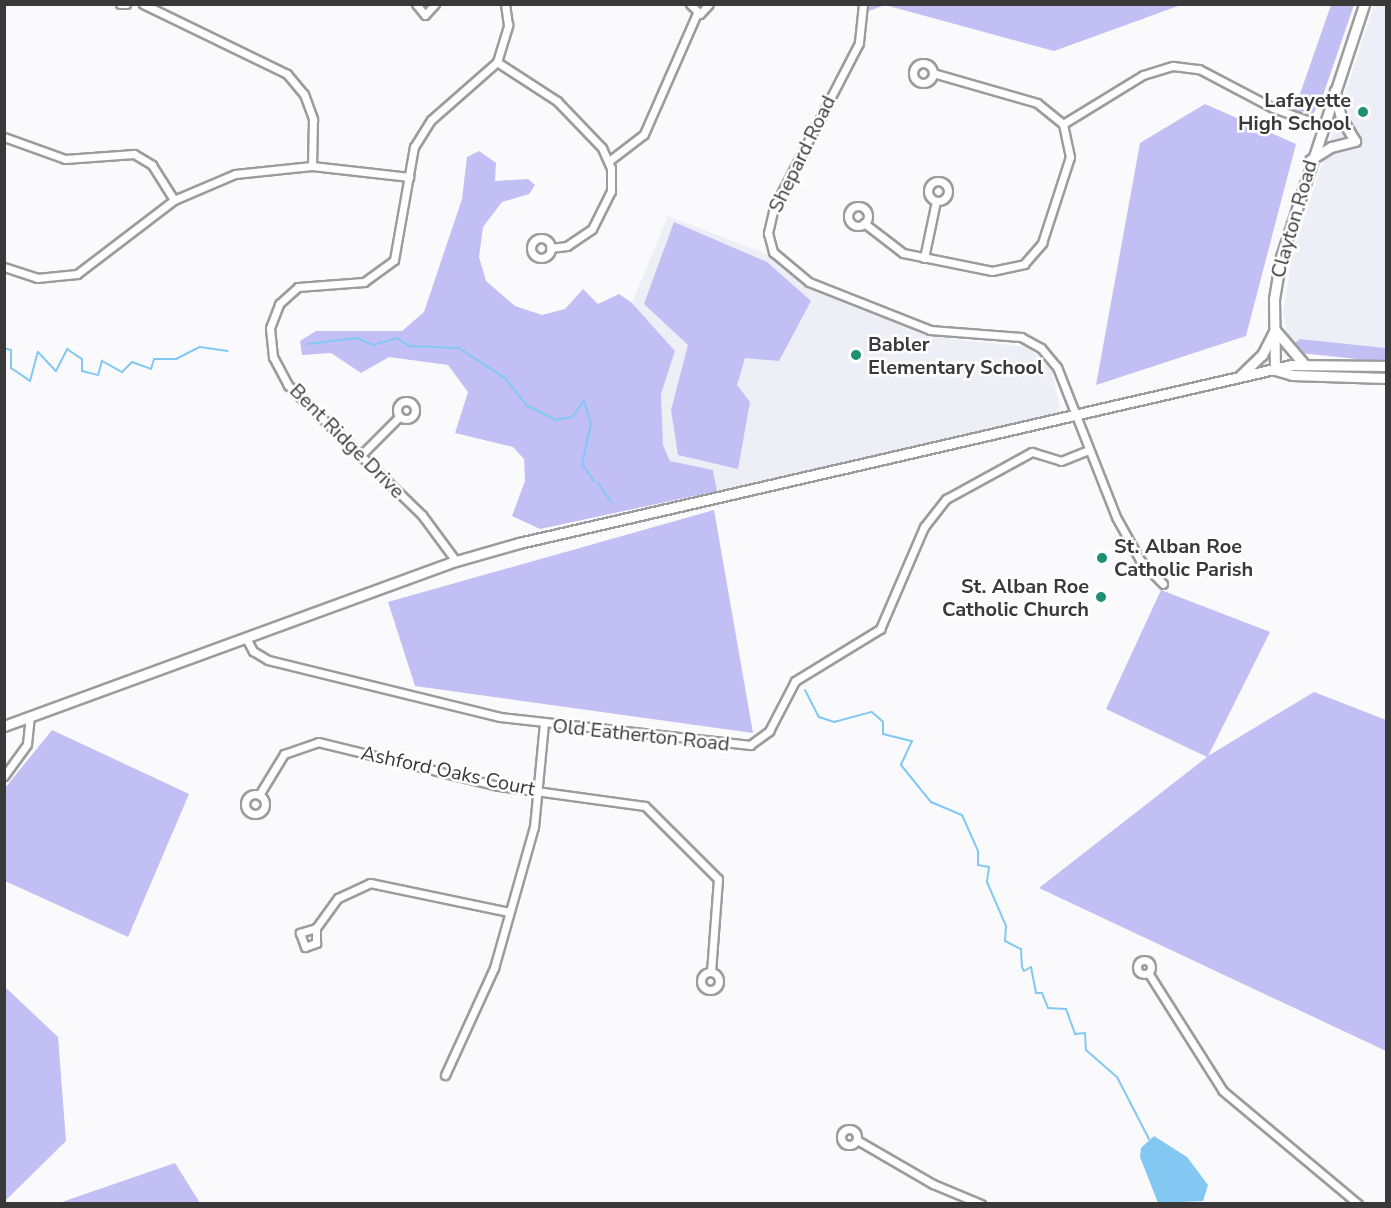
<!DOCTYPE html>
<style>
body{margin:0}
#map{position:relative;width:1391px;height:1208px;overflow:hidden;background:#fafafc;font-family:"Nunito Sans",sans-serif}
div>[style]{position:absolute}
.built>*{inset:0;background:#eeeef7}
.green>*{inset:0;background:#c1bff4}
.water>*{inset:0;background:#82c8f2}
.stream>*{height:2px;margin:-1px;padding:0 1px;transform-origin:1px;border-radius:1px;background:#82c8f2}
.roads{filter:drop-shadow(2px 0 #9c9c9e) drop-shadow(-2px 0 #9c9c9e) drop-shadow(0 2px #9c9c9e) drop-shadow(0 -2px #9c9c9e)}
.minor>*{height:7px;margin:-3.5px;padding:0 3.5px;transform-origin:3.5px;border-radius:3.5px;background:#fff}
.minor>.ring{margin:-3.5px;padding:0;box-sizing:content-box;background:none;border:7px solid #fff;border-radius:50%}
.major>*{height:9px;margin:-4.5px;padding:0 4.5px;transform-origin:4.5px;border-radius:4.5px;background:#fff}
.dots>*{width:16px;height:16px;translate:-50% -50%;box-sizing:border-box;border:3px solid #fff;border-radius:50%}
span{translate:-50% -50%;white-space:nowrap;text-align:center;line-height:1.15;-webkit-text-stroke:5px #fff;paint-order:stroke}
.poi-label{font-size:20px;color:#39393a;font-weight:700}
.right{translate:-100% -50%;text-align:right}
.left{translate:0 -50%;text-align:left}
.street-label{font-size:20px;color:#39393a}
.frame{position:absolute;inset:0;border:6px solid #39393a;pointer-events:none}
</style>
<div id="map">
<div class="built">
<div style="clip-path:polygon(1374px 5px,1386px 5px,1386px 348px,1300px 339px,1290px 347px,1283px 313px,1292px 256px)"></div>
<div style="clip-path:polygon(668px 216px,769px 255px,812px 287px,918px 329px,952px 339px,1028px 347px,1052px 371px,1060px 408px,1054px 414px,717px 491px,713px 470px,670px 461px,663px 445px,661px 394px,675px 351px,632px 303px)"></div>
</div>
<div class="green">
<div style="clip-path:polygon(867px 5px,979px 4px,981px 6px,1181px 5px,1054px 51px,885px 5px,869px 11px)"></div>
<div style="clip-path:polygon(1331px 5px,1354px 5px,1321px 101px,1313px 114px,1305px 115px,1294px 111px)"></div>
<div style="clip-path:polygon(1205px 104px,1296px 144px,1246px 336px,1096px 385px,1140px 143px)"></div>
<div style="clip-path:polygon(479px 151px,496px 163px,495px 181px,528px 179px,535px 185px,529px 194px,502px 202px,483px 227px,479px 257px,486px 281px,515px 306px,542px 315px,565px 309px,583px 289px,598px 304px,619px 294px,632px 303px,675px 351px,661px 394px,663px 445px,670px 461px,713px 470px,717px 491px,540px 529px,512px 516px,525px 481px,524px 459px,513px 447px,455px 433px,468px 392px,448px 365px,389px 357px,361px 373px,331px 353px,302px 355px,300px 341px,316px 331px,402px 331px,424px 312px,462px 199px,467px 157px)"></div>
<div style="clip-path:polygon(674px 222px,767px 262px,811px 301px,779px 361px,745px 358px,737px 385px,750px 402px,738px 469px,678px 455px,671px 410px,688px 345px,644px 304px)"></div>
<div style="clip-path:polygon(1300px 339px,1386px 348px,1386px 362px,1300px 353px,1290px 347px)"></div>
<div style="clip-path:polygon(714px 510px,753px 733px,415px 686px,388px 602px)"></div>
<div style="clip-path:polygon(1161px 590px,1270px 632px,1208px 756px,1314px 692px,1386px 720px,1386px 1051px,1039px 888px,1207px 757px,1106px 709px)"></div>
<div style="clip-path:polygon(52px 730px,189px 794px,128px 937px,5px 881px,5px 788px)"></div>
<div style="clip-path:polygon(5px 987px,58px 1037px,66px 1141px,5px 1201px)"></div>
<div style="clip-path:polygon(175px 1163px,200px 1203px,59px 1203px)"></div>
</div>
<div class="water">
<div style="clip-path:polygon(1154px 1136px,1187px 1157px,1208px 1185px,1203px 1201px,1158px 1203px,1140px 1157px,1141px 1148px)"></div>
</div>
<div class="stream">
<div style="left:308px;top:344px;width:49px;rotate:-7deg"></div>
<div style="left:357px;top:338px;width:17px;rotate:24deg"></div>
<div style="left:373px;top:345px;width:25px;rotate:-16deg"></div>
<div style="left:397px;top:338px;width:14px;rotate:34deg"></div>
<div style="left:409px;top:346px;width:50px;rotate:2.3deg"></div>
<div style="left:459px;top:348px;width:56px;rotate:33.4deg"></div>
<div style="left:506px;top:379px;width:33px;rotate:52deg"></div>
<div style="left:526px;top:405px;width:33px;rotate:27deg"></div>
<div style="left:555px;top:420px;width:17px;rotate:-10deg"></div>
<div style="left:572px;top:417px;width:20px;rotate:-53deg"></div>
<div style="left:584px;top:401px;width:24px;rotate:73deg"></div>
<div style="left:591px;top:424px;width:41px;rotate:102.7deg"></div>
<div style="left:582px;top:464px;width:21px;rotate:55deg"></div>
<div style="left:4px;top:348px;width:7px;rotate:16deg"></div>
<div style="left:11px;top:350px;width:18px;rotate:90deg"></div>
<div style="left:11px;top:368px;width:23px;rotate:34deg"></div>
<div style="left:30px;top:381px;width:30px;rotate:-75deg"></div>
<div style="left:38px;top:352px;width:26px;rotate:47deg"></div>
<div style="left:56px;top:371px;width:25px;rotate:-63deg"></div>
<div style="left:67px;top:349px;width:18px;rotate:34deg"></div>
<div style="left:82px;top:359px;width:12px;rotate:90deg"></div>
<div style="left:82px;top:371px;width:16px;rotate:14deg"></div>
<div style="left:98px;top:375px;width:15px;rotate:-74deg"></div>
<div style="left:102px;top:361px;width:23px;rotate:29deg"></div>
<div style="left:122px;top:372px;width:14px;rotate:-45deg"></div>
<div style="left:132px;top:362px;width:20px;rotate:20deg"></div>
<div style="left:151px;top:369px;width:10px;rotate:-73deg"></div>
<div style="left:154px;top:359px;width:22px"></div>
<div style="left:176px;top:359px;width:27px;rotate:-27deg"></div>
<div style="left:200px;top:347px;width:28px;rotate:8deg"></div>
<div style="left:598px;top:483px;width:24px;rotate:55deg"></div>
<div style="left:805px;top:690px;width:30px;rotate:63deg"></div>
<div style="left:819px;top:717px;width:16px;rotate:18deg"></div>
<div style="left:834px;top:722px;width:39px;rotate:-15deg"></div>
<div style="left:872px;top:712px;width:15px;rotate:42deg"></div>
<div style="left:883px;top:722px;width:12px;rotate:90deg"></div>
<div style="left:883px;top:734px;width:30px;rotate:14deg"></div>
<div style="left:912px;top:741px;width:26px;rotate:115deg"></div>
<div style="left:901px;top:765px;width:48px;rotate:51deg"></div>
<div style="left:931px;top:802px;width:34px;rotate:23deg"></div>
<div style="left:962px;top:815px;width:39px;rotate:66deg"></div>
<div style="left:978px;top:851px;width:14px;rotate:90deg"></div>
<div style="left:978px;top:865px;width:11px;rotate:10deg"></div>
<div style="left:989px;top:867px;width:15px;rotate:98deg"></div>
<div style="left:987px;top:882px;width:48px;rotate:66.6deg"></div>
<div style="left:1006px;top:926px;width:15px;rotate:94deg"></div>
<div style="left:1005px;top:941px;width:18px;rotate:27deg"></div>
<div style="left:1021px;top:949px;width:18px;rotate:87deg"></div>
<div style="left:1022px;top:967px;width:4px;rotate:63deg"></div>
<div style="left:1024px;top:971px;width:8px;rotate:-30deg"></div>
<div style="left:1031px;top:967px;width:26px;rotate:79deg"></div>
<div style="left:1036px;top:993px;width:6px"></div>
<div style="left:1042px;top:993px;width:16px;rotate:68deg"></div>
<div style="left:1048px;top:1008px;width:18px;rotate:3deg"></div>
<div style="left:1066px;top:1009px;width:27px;rotate:70deg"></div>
<div style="left:1075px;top:1034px;width:10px;rotate:-6deg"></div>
<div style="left:1085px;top:1033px;width:17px;rotate:87deg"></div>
<div style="left:1086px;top:1050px;width:41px;rotate:41.1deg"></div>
<div style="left:1117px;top:1077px;width:70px;rotate:62.7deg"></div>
</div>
<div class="roads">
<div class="minor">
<div style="left:120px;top:4px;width:6px"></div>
<div style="left:143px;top:4px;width:160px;rotate:25.9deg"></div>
<div style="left:287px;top:74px;width:26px;rotate:50deg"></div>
<div style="left:304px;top:94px;width:27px;rotate:70deg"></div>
<div style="left:313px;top:119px;width:47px;rotate:91.2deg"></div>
<div style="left:416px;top:4px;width:14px;rotate:51deg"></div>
<div style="left:425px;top:15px;width:15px;rotate:-48deg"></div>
<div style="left:690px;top:4px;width:14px;rotate:45deg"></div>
<div style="left:700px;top:14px;width:13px;rotate:-48deg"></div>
<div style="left:863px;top:4px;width:39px;rotate:96deg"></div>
<div style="left:859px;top:43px;width:185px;rotate:117.4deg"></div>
<div style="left:774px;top:207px;width:27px;rotate:103deg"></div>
<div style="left:768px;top:233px;width:20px;rotate:75deg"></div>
<div style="left:773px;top:252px;width:47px;rotate:39.8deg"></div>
<div style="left:809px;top:282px;width:130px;rotate:21.6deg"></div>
<div style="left:930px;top:330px;width:91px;rotate:4.4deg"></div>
<div style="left:1021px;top:337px;width:23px;rotate:29deg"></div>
<div style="left:1041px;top:348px;width:25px;rotate:50deg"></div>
<div style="left:1057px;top:367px;width:161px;rotate:68.5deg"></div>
<div style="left:1116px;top:517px;width:49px;rotate:60.8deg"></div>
<div style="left:1140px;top:560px;width:33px;rotate:46deg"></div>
<div style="left:497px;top:62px;width:72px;rotate:33deg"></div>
<div style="left:557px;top:101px;width:65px;rotate:46.2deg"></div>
<div style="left:602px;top:148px;width:22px;rotate:66deg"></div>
<div style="left:611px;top:168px;width:23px;rotate:90deg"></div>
<div style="left:611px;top:191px;width:42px;rotate:116.6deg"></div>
<div style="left:592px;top:229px;width:30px;rotate:146deg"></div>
<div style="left:567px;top:246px;width:17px;rotate:173deg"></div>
<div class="ring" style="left:913px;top:63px;width:13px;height:13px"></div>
<div style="left:1063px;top:124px;width:94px;rotate:-31.5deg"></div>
<div style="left:1143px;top:75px;width:31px;rotate:-17deg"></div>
<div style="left:1173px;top:66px;width:26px;rotate:7deg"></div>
<div style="left:1199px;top:69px;width:84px;rotate:27.8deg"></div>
<div style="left:1273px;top:108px;width:51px;rotate:19.5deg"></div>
<div style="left:4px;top:137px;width:65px;rotate:19.8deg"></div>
<div style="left:65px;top:159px;width:69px;rotate:-4.1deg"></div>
<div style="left:134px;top:154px;width:21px;rotate:31deg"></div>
<div style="left:152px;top:165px;width:41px;rotate:57.8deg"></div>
<div style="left:609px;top:161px;width:44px;rotate:-37.6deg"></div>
<div style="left:644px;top:134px;width:132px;rotate:-66.3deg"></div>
<div class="ring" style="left:928px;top:181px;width:13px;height:13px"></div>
<div class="ring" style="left:848px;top:206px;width:13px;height:13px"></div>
<div style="left:864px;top:223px;width:49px;rotate:37.6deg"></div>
<div style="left:903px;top:253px;width:91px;rotate:11.4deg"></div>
<div style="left:992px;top:271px;width:33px;rotate:-12deg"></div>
<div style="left:1024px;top:264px;width:28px;rotate:-49deg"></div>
<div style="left:1042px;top:243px;width:90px;rotate:-72deg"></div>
<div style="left:1070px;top:157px;width:34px;rotate:-102deg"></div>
<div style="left:1063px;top:124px;width:33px;rotate:-141deg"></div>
<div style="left:1037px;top:103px;width:108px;rotate:-163.9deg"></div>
<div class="ring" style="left:531px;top:238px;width:13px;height:13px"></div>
<div style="left:924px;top:258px;width:58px;rotate:-78.1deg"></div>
<div style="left:4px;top:267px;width:35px;rotate:18deg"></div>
<div style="left:37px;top:278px;width:40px;rotate:-5.7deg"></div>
<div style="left:77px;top:274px;width:122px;rotate:-37.3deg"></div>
<div style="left:174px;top:200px;width:66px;rotate:-23.1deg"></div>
<div style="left:235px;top:174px;width:77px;rotate:-5.9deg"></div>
<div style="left:312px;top:166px;width:98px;rotate:6.5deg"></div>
<div class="ring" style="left:397px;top:401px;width:11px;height:11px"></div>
<div style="left:361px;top:455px;width:54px;rotate:-45deg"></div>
<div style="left:456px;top:561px;width:57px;rotate:-126.5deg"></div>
<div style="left:422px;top:515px;width:187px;rotate:-135.9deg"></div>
<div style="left:288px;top:385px;width:32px;rotate:-118deg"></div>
<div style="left:273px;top:357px;width:29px;rotate:-96deg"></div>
<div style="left:270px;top:328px;width:26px;rotate:-69deg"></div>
<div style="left:279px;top:304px;width:25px;rotate:-42deg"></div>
<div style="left:298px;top:287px;width:66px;rotate:-4.3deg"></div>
<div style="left:364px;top:282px;width:37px;rotate:-36deg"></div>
<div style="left:394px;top:260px;width:115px;rotate:-80deg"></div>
<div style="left:414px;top:147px;width:32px;rotate:-58deg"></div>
<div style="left:431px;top:120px;width:88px;rotate:-41.3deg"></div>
<div style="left:497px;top:62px;width:39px;rotate:-73deg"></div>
<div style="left:508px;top:25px;width:21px;rotate:-98deg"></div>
<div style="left:246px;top:638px;width:15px;rotate:62deg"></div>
<div style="left:253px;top:651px;width:17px;rotate:31deg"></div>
<div style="left:268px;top:660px;width:239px;rotate:13.8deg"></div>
<div style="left:500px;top:717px;width:252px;rotate:6.4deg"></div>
<div style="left:750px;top:745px;width:24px;rotate:-36deg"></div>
<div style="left:769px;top:731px;width:56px;rotate:-62.5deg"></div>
<div style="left:795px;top:681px;width:100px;rotate:-31.5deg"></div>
<div style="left:880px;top:629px;width:111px;rotate:-66.7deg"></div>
<div style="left:924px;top:527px;width:36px;rotate:-52deg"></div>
<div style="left:946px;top:499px;width:98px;rotate:-28.7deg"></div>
<div style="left:1032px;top:452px;width:30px;rotate:17deg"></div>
<div style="left:1061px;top:461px;width:27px;rotate:-22deg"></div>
<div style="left:4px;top:776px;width:39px;rotate:-54deg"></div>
<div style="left:27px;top:744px;width:28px;rotate:-84deg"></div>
<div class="ring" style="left:245px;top:794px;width:13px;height:13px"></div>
<div style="left:259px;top:795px;width:48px;rotate:-58.6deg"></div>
<div style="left:284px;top:754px;width:36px;rotate:-19deg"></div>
<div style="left:318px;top:742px;width:186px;rotate:13.7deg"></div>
<div style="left:499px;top:786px;width:147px;rotate:7.8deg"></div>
<div style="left:645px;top:806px;width:103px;rotate:45deg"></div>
<div style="left:718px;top:879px;width:93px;rotate:94.3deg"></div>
<div style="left:316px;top:928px;width:17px;rotate:163deg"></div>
<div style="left:300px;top:933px;width:15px;rotate:70deg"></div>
<div style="left:305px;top:947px;width:12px;rotate:-20deg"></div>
<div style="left:316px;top:943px;width:15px;rotate:-90deg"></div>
<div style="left:316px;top:928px;width:37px;rotate:-54deg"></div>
<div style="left:338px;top:898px;width:35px;rotate:-25deg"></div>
<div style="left:370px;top:883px;width:142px;rotate:11.8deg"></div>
<div class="ring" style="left:1137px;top:960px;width:7px;height:7px"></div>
<div class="ring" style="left:701px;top:972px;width:11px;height:11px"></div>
<div style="left:1149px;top:974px;width:138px;rotate:57.7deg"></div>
<div style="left:1223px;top:1091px;width:176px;rotate:39.9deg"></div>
<div style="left:445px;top:1075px;width:118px;rotate:-65.4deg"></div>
<div style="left:494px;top:968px;width:147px;rotate:-74.2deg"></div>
<div style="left:534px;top:827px;width:103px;rotate:-84.5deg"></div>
<div class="ring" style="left:841px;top:1129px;width:9px;height:9px"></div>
<div style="left:857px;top:1140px;width:88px;rotate:30.1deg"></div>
<div style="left:933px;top:1184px;width:52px;rotate:22.6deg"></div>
</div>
<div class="major">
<div style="left:1310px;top:160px;width:25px;rotate:-32deg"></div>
<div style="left:1331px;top:147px;width:25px;rotate:-14deg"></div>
<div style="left:1355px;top:141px;width:27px;rotate:-121deg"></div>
<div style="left:1341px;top:118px;width:28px;rotate:-103deg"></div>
<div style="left:1275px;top:330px;width:45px;rotate:49.5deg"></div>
<div style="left:1275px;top:370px;width:71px;rotate:-90.8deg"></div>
<div style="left:1274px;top:299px;width:43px;rotate:-80.5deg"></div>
<div style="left:1281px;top:257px;width:266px;rotate:-71.8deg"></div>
<div style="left:1275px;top:370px;width:18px;rotate:16deg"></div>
<div style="left:1292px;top:375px;width:94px;rotate:1.8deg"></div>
<div style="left:1241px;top:375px;width:29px;rotate:-44deg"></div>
<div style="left:1262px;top:355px;width:27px;rotate:-63deg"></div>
<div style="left:4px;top:726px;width:481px;rotate:-20.1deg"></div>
<div style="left:456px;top:561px;width:66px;rotate:-15.9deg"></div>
<div style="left:519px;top:543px;width:792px;rotate:-12.98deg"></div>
<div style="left:1291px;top:365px;width:95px;rotate:0.6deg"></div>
</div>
</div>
<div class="dots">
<div style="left:1363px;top:112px;background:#1d9072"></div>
<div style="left:856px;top:355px;background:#1d9072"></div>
<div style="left:1102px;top:558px;background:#1d9072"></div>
<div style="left:1101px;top:597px;background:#1d9072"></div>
</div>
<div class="poi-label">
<span class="right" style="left:1351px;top:112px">Lafayette<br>High School</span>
<span class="left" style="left:868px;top:356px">Babler<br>Elementary School</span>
<span class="left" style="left:1114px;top:558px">St. Alban Roe<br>Catholic Parish</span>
<span class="right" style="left:1089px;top:598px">St. Alban Roe<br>Catholic Church</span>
</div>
<div class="street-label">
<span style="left:802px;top:154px;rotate:-64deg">Shepard Road</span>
<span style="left:1294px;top:219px;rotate:-74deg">Clayton Road</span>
<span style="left:347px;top:441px;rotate:45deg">Bent Ridge Drive</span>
<span style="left:641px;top:735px;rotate:6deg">Old Eatherton Road</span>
<span style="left:448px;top:771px;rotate:12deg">Ashford Oaks Court</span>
</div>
<div class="frame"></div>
</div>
